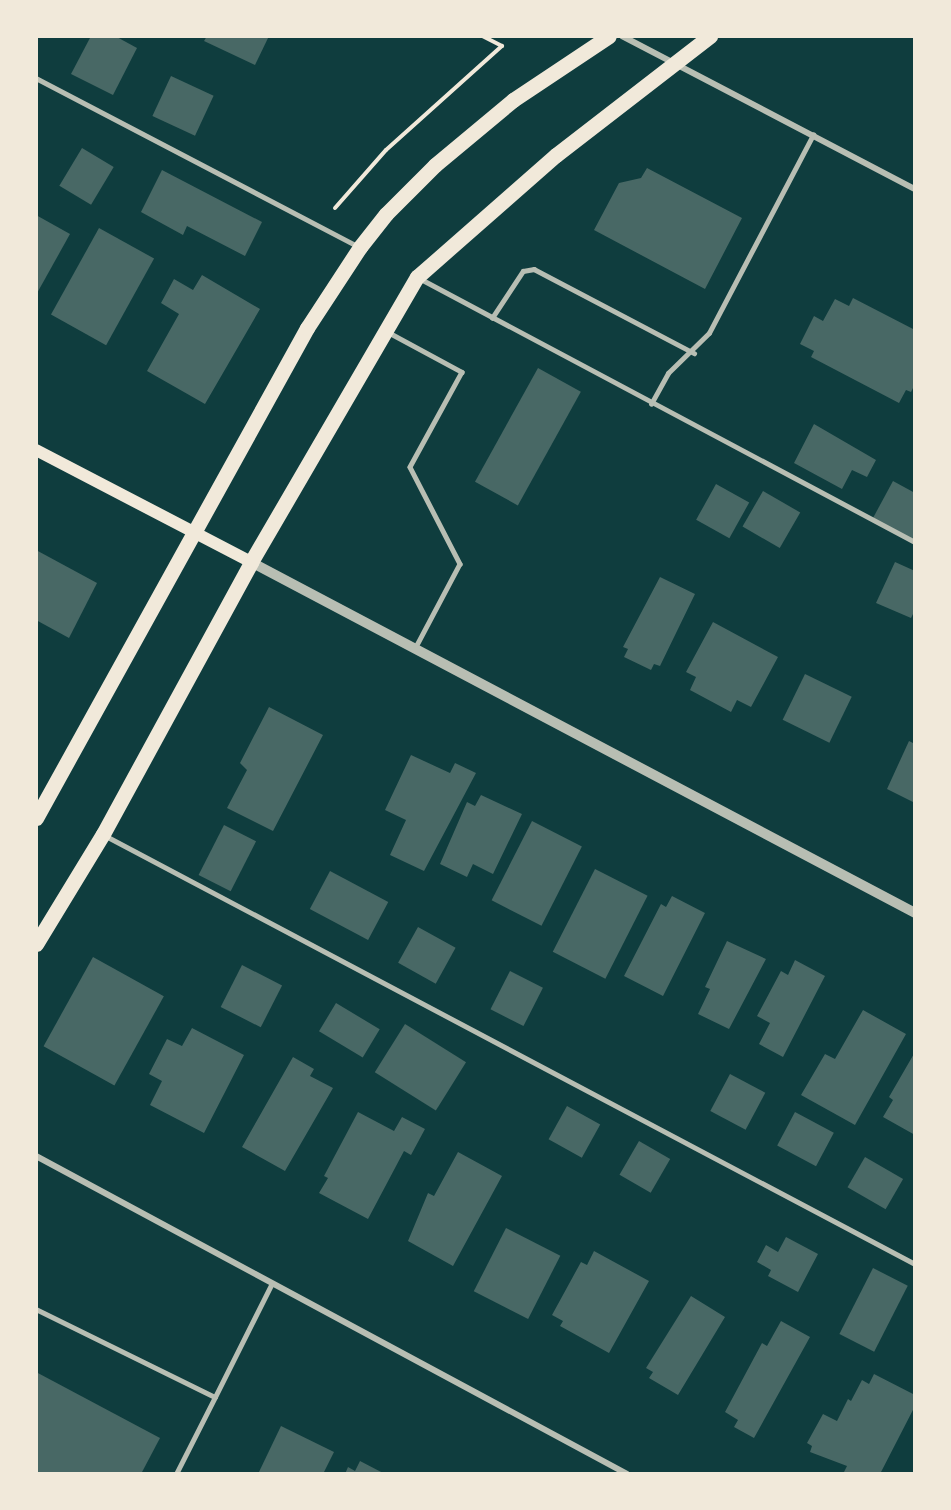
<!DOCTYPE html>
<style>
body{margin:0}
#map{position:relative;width:951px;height:1510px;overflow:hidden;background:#0f3d3e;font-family:"Fira Sans Condensed",sans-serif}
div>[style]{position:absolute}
.building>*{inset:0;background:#486865;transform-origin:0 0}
.path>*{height:4px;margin:-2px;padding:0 2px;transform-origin:2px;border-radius:2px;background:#f1e9da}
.service>*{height:4.5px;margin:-2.25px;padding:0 2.25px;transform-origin:2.25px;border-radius:2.25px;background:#b8beb3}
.minor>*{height:6px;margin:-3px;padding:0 3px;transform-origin:3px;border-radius:3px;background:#b8beb3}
.tertiary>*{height:10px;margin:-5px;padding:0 5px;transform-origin:5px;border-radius:5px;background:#b8beb3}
.secondary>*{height:12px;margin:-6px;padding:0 6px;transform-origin:6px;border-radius:6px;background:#f1e9da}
.primary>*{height:15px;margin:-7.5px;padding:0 7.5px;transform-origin:7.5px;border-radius:7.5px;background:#f1e9da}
span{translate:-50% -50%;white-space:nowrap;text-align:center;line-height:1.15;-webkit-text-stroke:6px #f1e9da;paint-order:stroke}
.frame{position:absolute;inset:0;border:38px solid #f1e9da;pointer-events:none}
</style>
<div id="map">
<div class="building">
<div style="clip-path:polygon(91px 36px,115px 36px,137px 48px,113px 95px,71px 74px)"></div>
<div style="clip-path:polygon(207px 36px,269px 36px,255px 65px,204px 41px)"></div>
<div style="left:171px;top:76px;width:47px;height:44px;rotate:25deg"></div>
<div style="left:82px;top:148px;width:37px;height:44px;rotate:31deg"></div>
<div style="clip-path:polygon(647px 168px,742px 218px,705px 289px,594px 230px,619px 183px,641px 178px)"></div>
<div style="clip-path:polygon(162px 170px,262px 222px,245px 256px,187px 226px,183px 235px,141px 212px)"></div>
<div style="clip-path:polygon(36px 215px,70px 234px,36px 295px)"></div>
<div style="left:99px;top:228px;width:63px;height:99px;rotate:29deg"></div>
<div style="clip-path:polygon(202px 275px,260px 309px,205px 404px,147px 371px,179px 314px,161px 303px,174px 279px,193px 290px)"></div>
<div style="clip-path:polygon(853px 298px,915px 330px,915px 384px,911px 392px,906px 390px,899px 403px,811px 357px,814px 351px,800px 344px,814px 316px,823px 321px,835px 299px,849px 306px)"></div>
<div style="left:538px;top:368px;width:49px;height:130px;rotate:29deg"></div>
<div style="clip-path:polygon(814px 424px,876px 460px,867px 477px,852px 470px,842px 489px,794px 463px)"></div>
<div style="clip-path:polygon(893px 481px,915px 493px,913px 541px,873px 518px)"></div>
<div style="left:716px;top:484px;width:38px;height:41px;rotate:29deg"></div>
<div style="left:763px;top:491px;width:43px;height:41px;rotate:30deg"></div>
<div style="clip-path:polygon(36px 550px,97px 583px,69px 638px,36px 620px)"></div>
<div style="clip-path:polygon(895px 562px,915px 571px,915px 610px,911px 618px,876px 603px)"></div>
<div style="clip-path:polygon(660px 577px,695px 594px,660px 666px,654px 664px,651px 670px,624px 657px,628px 649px,623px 647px)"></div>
<div style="clip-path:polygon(713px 622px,778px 657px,751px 707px,737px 700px,731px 712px,690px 690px,696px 677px,686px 672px)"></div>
<div style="left:805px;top:674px;width:52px;height:51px;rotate:26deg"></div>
<div style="clip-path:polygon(269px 707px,323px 735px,273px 831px,227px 808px,247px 770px,240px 763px)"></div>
<div style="clip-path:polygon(909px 741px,915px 744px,915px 803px,887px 789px)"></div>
<div style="clip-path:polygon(411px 755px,450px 773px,455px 763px,476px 773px,424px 871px,390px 855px,406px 820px,385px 810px)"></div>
<div style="clip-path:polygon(481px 795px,522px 814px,493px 874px,473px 864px,467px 877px,440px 864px,467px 802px,475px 806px)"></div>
<div style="left:532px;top:821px;width:56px;height:89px;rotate:27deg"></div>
<div style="left:224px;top:825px;width:36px;height:56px;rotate:27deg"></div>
<div style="left:595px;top:869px;width:59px;height:93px;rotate:27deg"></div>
<div style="left:330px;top:871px;width:66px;height:43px;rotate:28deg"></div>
<div style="clip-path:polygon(672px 896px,705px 913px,663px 996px,624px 976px,661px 904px,666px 907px)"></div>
<div style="left:418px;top:927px;width:43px;height:41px;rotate:29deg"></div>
<div style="clip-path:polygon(727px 941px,766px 959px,729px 1029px,698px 1014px,710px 989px,705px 987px)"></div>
<div style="left:93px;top:957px;width:81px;height:102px;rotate:29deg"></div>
<div style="clip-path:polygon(795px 960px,825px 976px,783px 1057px,759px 1044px,770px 1023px,757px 1016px,781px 971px,788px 975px)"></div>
<div style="left:242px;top:965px;width:45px;height:47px;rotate:27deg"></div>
<div style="left:510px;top:971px;width:37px;height:43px;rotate:27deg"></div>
<div style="left:336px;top:1003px;width:51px;height:33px;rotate:31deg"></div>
<div style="clip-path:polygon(863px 1010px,906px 1034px,855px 1125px,801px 1095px,825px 1054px,835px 1059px)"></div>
<div style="left:405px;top:1024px;width:72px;height:57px;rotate:32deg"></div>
<div style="clip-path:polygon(192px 1028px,244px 1055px,204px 1133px,150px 1105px,162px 1081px,149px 1074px,167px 1039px,182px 1046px)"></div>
<div style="clip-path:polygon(915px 1052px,915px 1135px,883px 1117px,893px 1100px,889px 1097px)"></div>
<div style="clip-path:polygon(293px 1057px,314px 1069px,310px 1076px,333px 1088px,285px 1171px,242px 1147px)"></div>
<div style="left:730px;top:1074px;width:40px;height:42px;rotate:28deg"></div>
<div style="left:567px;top:1106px;width:38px;height:38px;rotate:29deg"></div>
<div style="clip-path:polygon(358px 1112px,394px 1131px,402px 1117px,425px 1129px,411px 1155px,404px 1151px,368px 1219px,319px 1193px,328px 1178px,324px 1176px)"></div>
<div style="left:795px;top:1112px;width:44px;height:38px;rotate:28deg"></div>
<div style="left:639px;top:1141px;width:36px;height:39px;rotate:30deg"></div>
<div style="clip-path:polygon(458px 1152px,502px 1176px,453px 1266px,408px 1241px,428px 1193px,434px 1196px)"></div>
<div style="left:865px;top:1157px;width:44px;height:35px;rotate:30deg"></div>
<div style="left:506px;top:1228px;width:61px;height:71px;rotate:27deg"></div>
<div style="clip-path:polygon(786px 1237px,818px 1254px,798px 1292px,768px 1276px,771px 1270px,757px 1262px,766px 1245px,778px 1252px)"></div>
<div style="clip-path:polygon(594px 1251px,649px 1281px,609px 1353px,560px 1326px,563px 1321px,552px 1315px,581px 1262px,587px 1265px)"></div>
<div style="left:873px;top:1268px;width:39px;height:74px;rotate:27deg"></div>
<div style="clip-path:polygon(691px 1296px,725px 1317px,678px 1395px,649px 1378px,653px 1372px,646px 1368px)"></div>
<div style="clip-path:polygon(781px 1321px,810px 1337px,754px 1438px,734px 1427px,738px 1420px,725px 1412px,762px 1343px,767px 1346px)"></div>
<div style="clip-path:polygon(36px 1372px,160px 1438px,141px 1474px,36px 1474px)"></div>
<div style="clip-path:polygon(874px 1374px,915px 1395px,915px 1406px,880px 1474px,843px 1474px,847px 1466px,810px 1452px,812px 1446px,807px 1443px,823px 1414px,837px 1421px,848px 1399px,851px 1401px,862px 1380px,869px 1384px)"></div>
<div style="clip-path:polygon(281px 1426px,334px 1452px,323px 1474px,258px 1474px)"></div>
<div style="clip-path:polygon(360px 1461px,385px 1474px,345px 1474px,348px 1467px,355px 1471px)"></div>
</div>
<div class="path">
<div style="left:335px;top:208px;width:77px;rotate:-48.7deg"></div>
<div style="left:386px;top:150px;width:156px;rotate:-41.9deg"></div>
<div style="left:502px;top:46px;width:22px;rotate:-153deg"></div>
</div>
<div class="service">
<div style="left:36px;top:78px;width:363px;rotate:27.6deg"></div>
<div style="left:419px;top:278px;width:562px;rotate:28.02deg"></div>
<div style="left:492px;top:318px;width:56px;rotate:-56.6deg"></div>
<div style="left:523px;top:271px;width:11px;rotate:-10deg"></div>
<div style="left:534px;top:269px;width:181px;rotate:27.7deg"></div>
<div style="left:388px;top:332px;width:84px;rotate:28.4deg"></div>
<div style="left:462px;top:372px;width:108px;rotate:118.7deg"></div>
<div style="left:410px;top:467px;width:109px;rotate:62.7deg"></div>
<div style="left:460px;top:564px;width:94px;rotate:117.9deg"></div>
<div style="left:651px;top:404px;width:35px;rotate:-61deg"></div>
<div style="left:668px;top:373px;width:57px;rotate:-44.3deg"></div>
<div style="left:709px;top:333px;width:224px;rotate:-62.3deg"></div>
<div style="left:106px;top:836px;width:915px;rotate:27.88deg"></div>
<div style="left:36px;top:1309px;width:199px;rotate:26.2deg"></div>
<div style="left:215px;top:1397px;width:127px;rotate:-63.4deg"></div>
<div style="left:176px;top:1474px;width:86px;rotate:-63.1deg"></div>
</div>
<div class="minor">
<div style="left:622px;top:36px;width:331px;rotate:27.6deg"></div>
<div style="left:36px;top:1156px;width:671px;rotate:28.28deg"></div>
</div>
<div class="tertiary">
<div style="left:251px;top:562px;width:751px;rotate:27.86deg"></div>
</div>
<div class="secondary">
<div style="left:36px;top:450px;width:242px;rotate:27.5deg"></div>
</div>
<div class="primary">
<div style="left:36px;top:818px;width:560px;rotate:-61.05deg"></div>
<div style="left:307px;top:328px;width:97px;rotate:-56.8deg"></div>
<div style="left:360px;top:247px;width:42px;rotate:-51.8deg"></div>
<div style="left:386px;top:214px;width:69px;rotate:-45deg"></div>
<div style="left:435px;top:165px;width:102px;rotate:-39.8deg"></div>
<div style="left:513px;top:100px;width:115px;rotate:-33.7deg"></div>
<div style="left:36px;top:944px;width:129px;rotate:-58.7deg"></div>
<div style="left:103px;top:834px;width:310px;rotate:-61.4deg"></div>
<div style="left:251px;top:562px;width:330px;rotate:-59.8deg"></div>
<div style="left:417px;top:277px;width:185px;rotate:-41.3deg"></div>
<div style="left:556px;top:155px;width:195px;rotate:-37.7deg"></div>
</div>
<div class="frame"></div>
</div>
